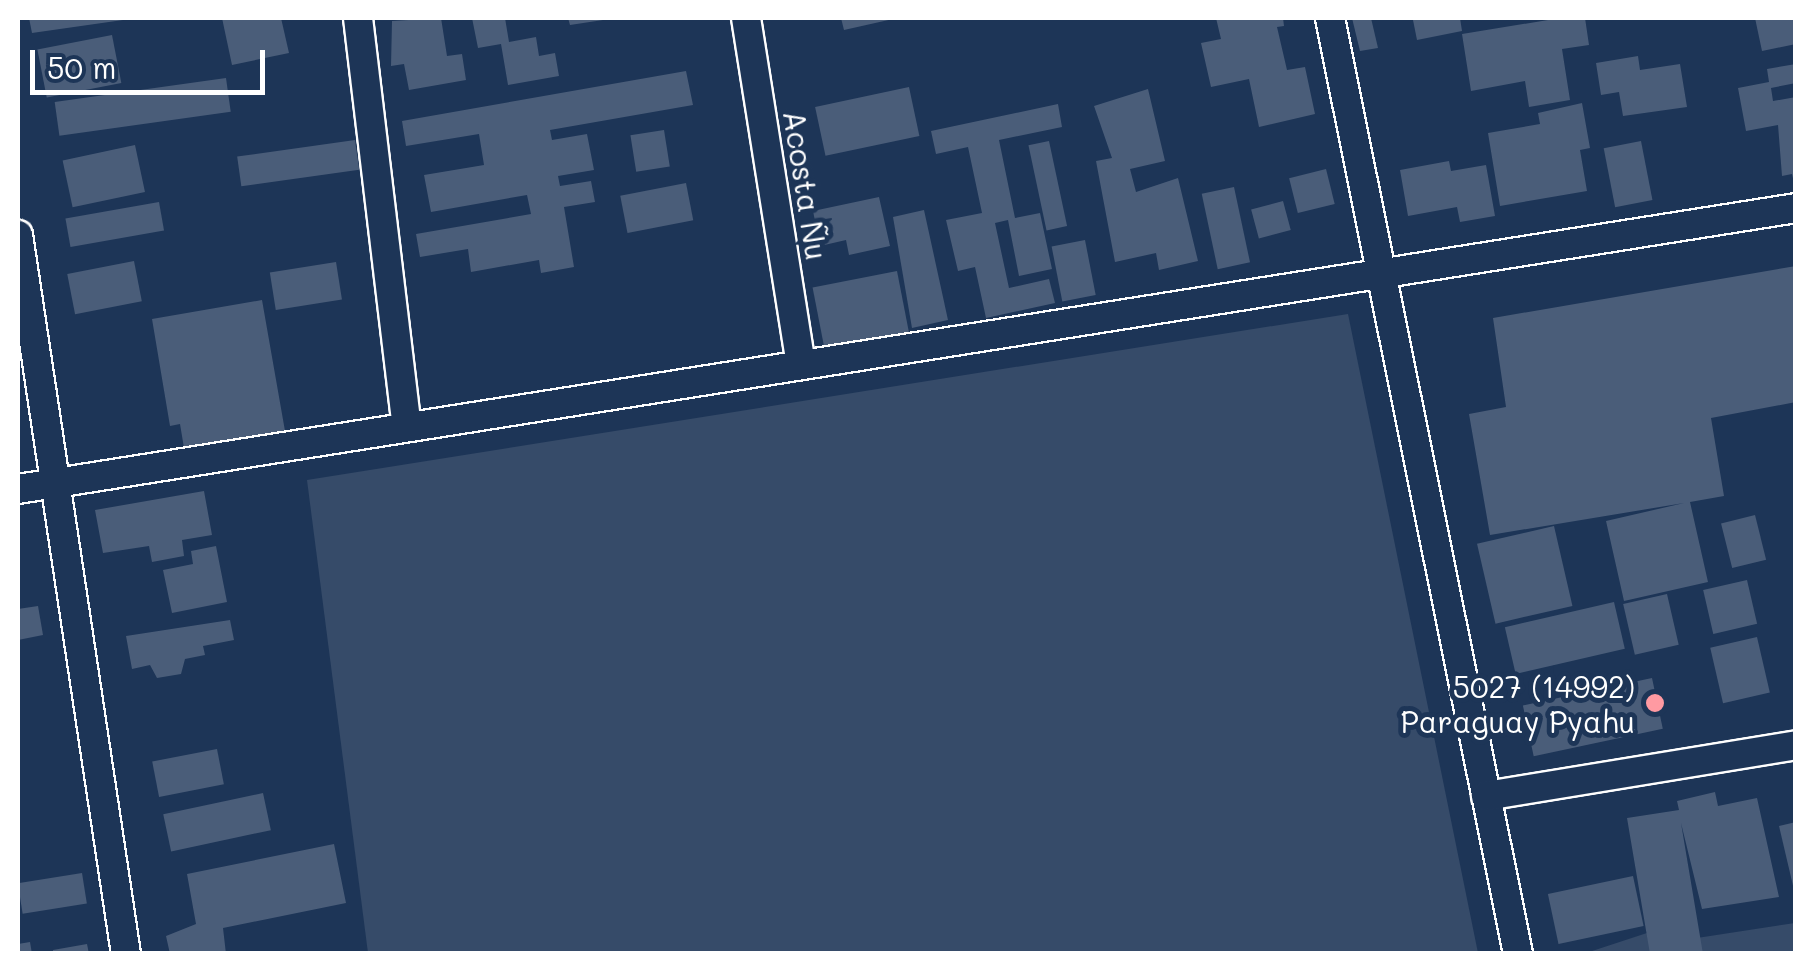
<!DOCTYPE html>
<meta charset="utf-8">
<style>
body{margin:0}
#map{position:relative;width:1813px;height:971px;overflow:hidden;background:#1d3557;font-family:Mali,sans-serif}
div>[style]{position:absolute}
.green>*{inset:0;background:#364b69}
.building>*{inset:0;background:#4a5d79;transform-origin:0 0}
.roads{filter:drop-shadow(2px 0 #fff) drop-shadow(-2px 0 #fff) drop-shadow(0 2px #fff) drop-shadow(0 -2px #fff)}
.minor>*{height:28px;margin:-14px;padding:0 14px;transform-origin:14px;border-radius:14px;background:#1d3557}
.dots>*{width:28px;height:28px;translate:-50% -50%;box-sizing:border-box;border:5px solid #1d3557;border-radius:50%}
span{translate:-50% -50%;white-space:nowrap;text-align:center;line-height:1.15;-webkit-text-stroke:10px #1d3557;paint-order:stroke}
.street-label{font-size:30px;color:#fff}
.poi-label{font-size:30px;color:#fff}
.right{translate:-100% -50%;text-align:right}
.frame{position:absolute;inset:0;border:20px solid #fff;pointer-events:none}
.scale{position:absolute;left:30px;top:50px;width:235px;height:45px;box-sizing:border-box;border:5px solid #fff;border-top:0;padding-left:12px;font-size:30px;line-height:35px;white-space:nowrap;color:#fff;-webkit-text-stroke:8px #1d3557;paint-order:stroke}
</style>
<div id="map">
<div class="green">
<div style="clip-path:polygon(1348px 314px,1478px 953px,368px 953px,307px 480px)"></div>
<div style="clip-path:polygon(1795px 923px,1795px 953px,1583px 954px,1650px 932px,1697px 938px)"></div>
</div>
<div class="building">
<div style="clip-path:polygon(29px 18px,123px 18px,123px 20px,32px 33px)"></div>
<div style="clip-path:polygon(222px 18px,281px 18px,289px 53px,232px 65px)"></div>
<div style="clip-path:polygon(441px 18px,447px 56px,462px 54px,466px 80px,409px 90px,404px 64px,391px 66px,392px 21px)"></div>
<div style="clip-path:polygon(472px 18px,505px 18px,509px 42px,536px 37px,539px 56px,555px 53px,559px 76px,508px 85px,501px 44px,478px 48px)"></div>
<div style="clip-path:polygon(568px 18px,603px 18px,603px 20px,570px 25px)"></div>
<div style="clip-path:polygon(841px 18px,893px 18px,893px 19px,844px 30px)"></div>
<div style="clip-path:polygon(1216px 18px,1283px 18px,1284px 26px,1277px 27px,1287px 70px,1305px 67px,1315px 114px,1259px 127px,1249px 79px,1211px 87px,1201px 43px,1221px 39px)"></div>
<div style="clip-path:polygon(1352px 18px,1371px 18px,1378px 48px,1360px 51px)"></div>
<div style="clip-path:polygon(1426px 18px,1460px 18px,1462px 31px,1417px 40px,1413px 20px)"></div>
<div style="clip-path:polygon(1560px 18px,1585px 18px,1589px 45px,1562px 49px,1570px 100px,1529px 107px,1525px 81px,1471px 91px,1462px 34px)"></div>
<div style="clip-path:polygon(1755px 18px,1796px 18px,1796px 44px,1762px 51px)"></div>
<div style="left:112px;top:35px;width:49px;height:76px;rotate:79deg"></div>
<div style="clip-path:polygon(1638px 56px,1640px 70px,1680px 64px,1687px 107px,1623px 116px,1619px 92px,1601px 95px,1596px 63px)"></div>
<div style="clip-path:polygon(1796px 64px,1796px 83px,1771px 88px,1773px 101px,1796px 97px,1794px 183px,1792px 174px,1782px 176px,1778px 125px,1746px 131px,1738px 88px,1769px 82px,1767px 69px)"></div>
<div style="clip-path:polygon(686px 71px,693px 105px,550px 130px,552px 140px,587px 134px,594px 170px,558px 176px,560px 186px,591px 181px,595px 202px,564px 207px,574px 267px,541px 273px,539px 260px,471px 272px,468px 249px,420px 257px,416px 234px,531px 214px,527px 195px,431px 212px,424px 175px,484px 165px,479px 134px,406px 146px,402px 121px)"></div>
<div style="left:226px;top:78px;width:34px;height:173px;rotate:82deg"></div>
<div style="left:909px;top:87px;width:50px;height:96px;rotate:78deg"></div>
<div style="clip-path:polygon(1148px 89px,1165px 161px,1130px 169px,1136px 192px,1178px 178px,1198px 261px,1159px 270px,1156px 253px,1115px 262px,1096px 161px,1112px 158px,1094px 106px)"></div>
<div style="clip-path:polygon(1582px 103px,1590px 148px,1580px 150px,1587px 191px,1500px 206px,1488px 133px,1540px 124px,1538px 113px)"></div>
<div style="clip-path:polygon(1058px 104px,1062px 127px,999px 140px,1015px 218px,1040px 213px,1052px 269px,1019px 276px,1008px 220px,995px 223px,1009px 288px,1049px 279px,1055px 303px,986px 318px,975px 267px,958px 271px,946px 220px,982px 213px,968px 147px,936px 154px,931px 131px)"></div>
<div style="left:664px;top:130px;width:37px;height:34px;rotate:81deg"></div>
<div style="left:355px;top:140px;width:30px;height:119px;rotate:82deg"></div>
<div style="left:1049px;top:141px;width:87px;height:21px;rotate:78deg"></div>
<div style="left:1641px;top:141px;width:60px;height:38px;rotate:79deg"></div>
<div style="left:135px;top:145px;width:48px;height:74px;rotate:78deg"></div>
<div style="clip-path:polygon(1449px 161px,1451px 171px,1486px 165px,1495px 216px,1460px 222px,1457px 207px,1408px 216px,1400px 170px)"></div>
<div style="left:1326px;top:169px;width:36px;height:38px;rotate:76deg"></div>
<div style="left:686px;top:183px;width:38px;height:67px;rotate:79deg"></div>
<div style="left:1234px;top:187px;width:77px;height:33px;rotate:78deg"></div>
<div style="clip-path:polygon(879px 197px,890px 246px,849px 255px,846px 240px,820px 246px,813px 211px)"></div>
<div style="left:1283px;top:201px;width:30px;height:33px;rotate:75deg"></div>
<div style="left:159px;top:202px;width:29px;height:95px;rotate:80deg"></div>
<div style="clip-path:polygon(924px 210px,948px 320px,912px 328px,893px 217px)"></div>
<div style="left:1085px;top:240px;width:56px;height:34px;rotate:79deg"></div>
<div style="left:134px;top:261px;width:41px;height:68px;rotate:79deg"></div>
<div style="left:336px;top:262px;width:38px;height:67px;rotate:81deg"></div>
<div style="clip-path:polygon(1796px 266px,1796px 402px,1711px 418px,1724px 496px,1690px 502px,1708px 582px,1624px 601px,1606px 521px,1684px 503px,1490px 535px,1469px 414px,1506px 407px,1493px 318px)"></div>
<div style="left:897px;top:271px;width:63px;height:86px;rotate:79deg"></div>
<div style="clip-path:polygon(262px 300px,285px 431px,184px 448px,180px 424px,170px 426px,152px 319px)"></div>
<div style="clip-path:polygon(204px 491px,212px 535px,182px 540px,184px 556px,152px 562px,149px 546px,103px 553px,95px 510px)"></div>
<div style="left:1755px;top:515px;width:46px;height:35px;rotate:76deg"></div>
<div style="left:1554px;top:526px;width:82px;height:79px;rotate:77deg"></div>
<div style="clip-path:polygon(216px 546px,227px 602px,172px 613px,163px 570px,193px 564px,191px 551px)"></div>
<div style="left:1747px;top:580px;width:45px;height:45px;rotate:77deg"></div>
<div style="left:1667px;top:594px;width:52px;height:45px;rotate:77deg"></div>
<div style="left:1614px;top:602px;width:48px;height:112px;rotate:77deg"></div>
<div style="clip-path:polygon(38px 606px,43px 635px,18px 640px,18px 609px)"></div>
<div style="clip-path:polygon(230px 620px,234px 640px,203px 646px,205px 655px,185px 659px,181px 674px,157px 678px,150px 665px,132px 669px,126px 636px)"></div>
<div style="left:1757px;top:637px;width:57px;height:48px;rotate:77deg"></div>
<div style="left:1652px;top:678px;width:52px;height:132px;rotate:78deg"></div>
<div style="left:217px;top:749px;width:36px;height:66px;rotate:79deg"></div>
<div style="clip-path:polygon(1715px 792px,1718px 806px,1757px 798px,1779px 897px,1702px 909px,1681px 823px,1703px 954px,1650px 954px,1627px 818px,1679px 810px,1677px 801px)"></div>
<div style="left:263px;top:793px;width:38px;height:102px;rotate:78deg"></div>
<div style="clip-path:polygon(1796px 822px,1796px 890px,1794px 890px,1779px 826px)"></div>
<div style="clip-path:polygon(334px 844px,346px 903px,223px 928px,226px 954px,170px 954px,166px 936px,196px 924px,187px 874px)"></div>
<div style="left:82px;top:873px;width:31px;height:65px;rotate:81deg"></div>
<div style="left:1633px;top:876px;width:51px;height:87px;rotate:78deg"></div>
<div style="clip-path:polygon(30px 942px,32px 954px,18px 954px,18px 944px)"></div>
<div style="clip-path:polygon(87px 944px,89px 954px,53px 954px,53px 950px)"></div>
</div>
<div class="roads">
<div class="minor">
<div style="left:358px;top:18px;width:408px;rotate:83.2deg"></div>
<div style="left:746px;top:18px;width:350px;rotate:81deg"></div>
<div style="left:1330px;top:18px;width:955px;rotate:78.64deg"></div>
<div style="left:18px;top:235px;width:727px;rotate:81.46deg"></div>
<div style="left:18px;top:489px;width:1800px;rotate:-8.98deg"></div>
<div style="left:1486px;top:796px;width:314px;rotate:-9.3deg"></div>
</div>
</div>
<div class="dots">
<div style="left:1655px;top:703px;background:#ff9aa2"></div>
</div>
<div class="street-label">
<span style="left:806px;top:185px;rotate:81deg">Acosta Ñu</span>
</div>
<div class="poi-label">
<span class="right" style="left:1635px;top:703px">5027 (14992)<br>Paraguay Pyahu</span>
</div>
<div class="frame"></div>
<div class="scale">50 m</div>
</div>
